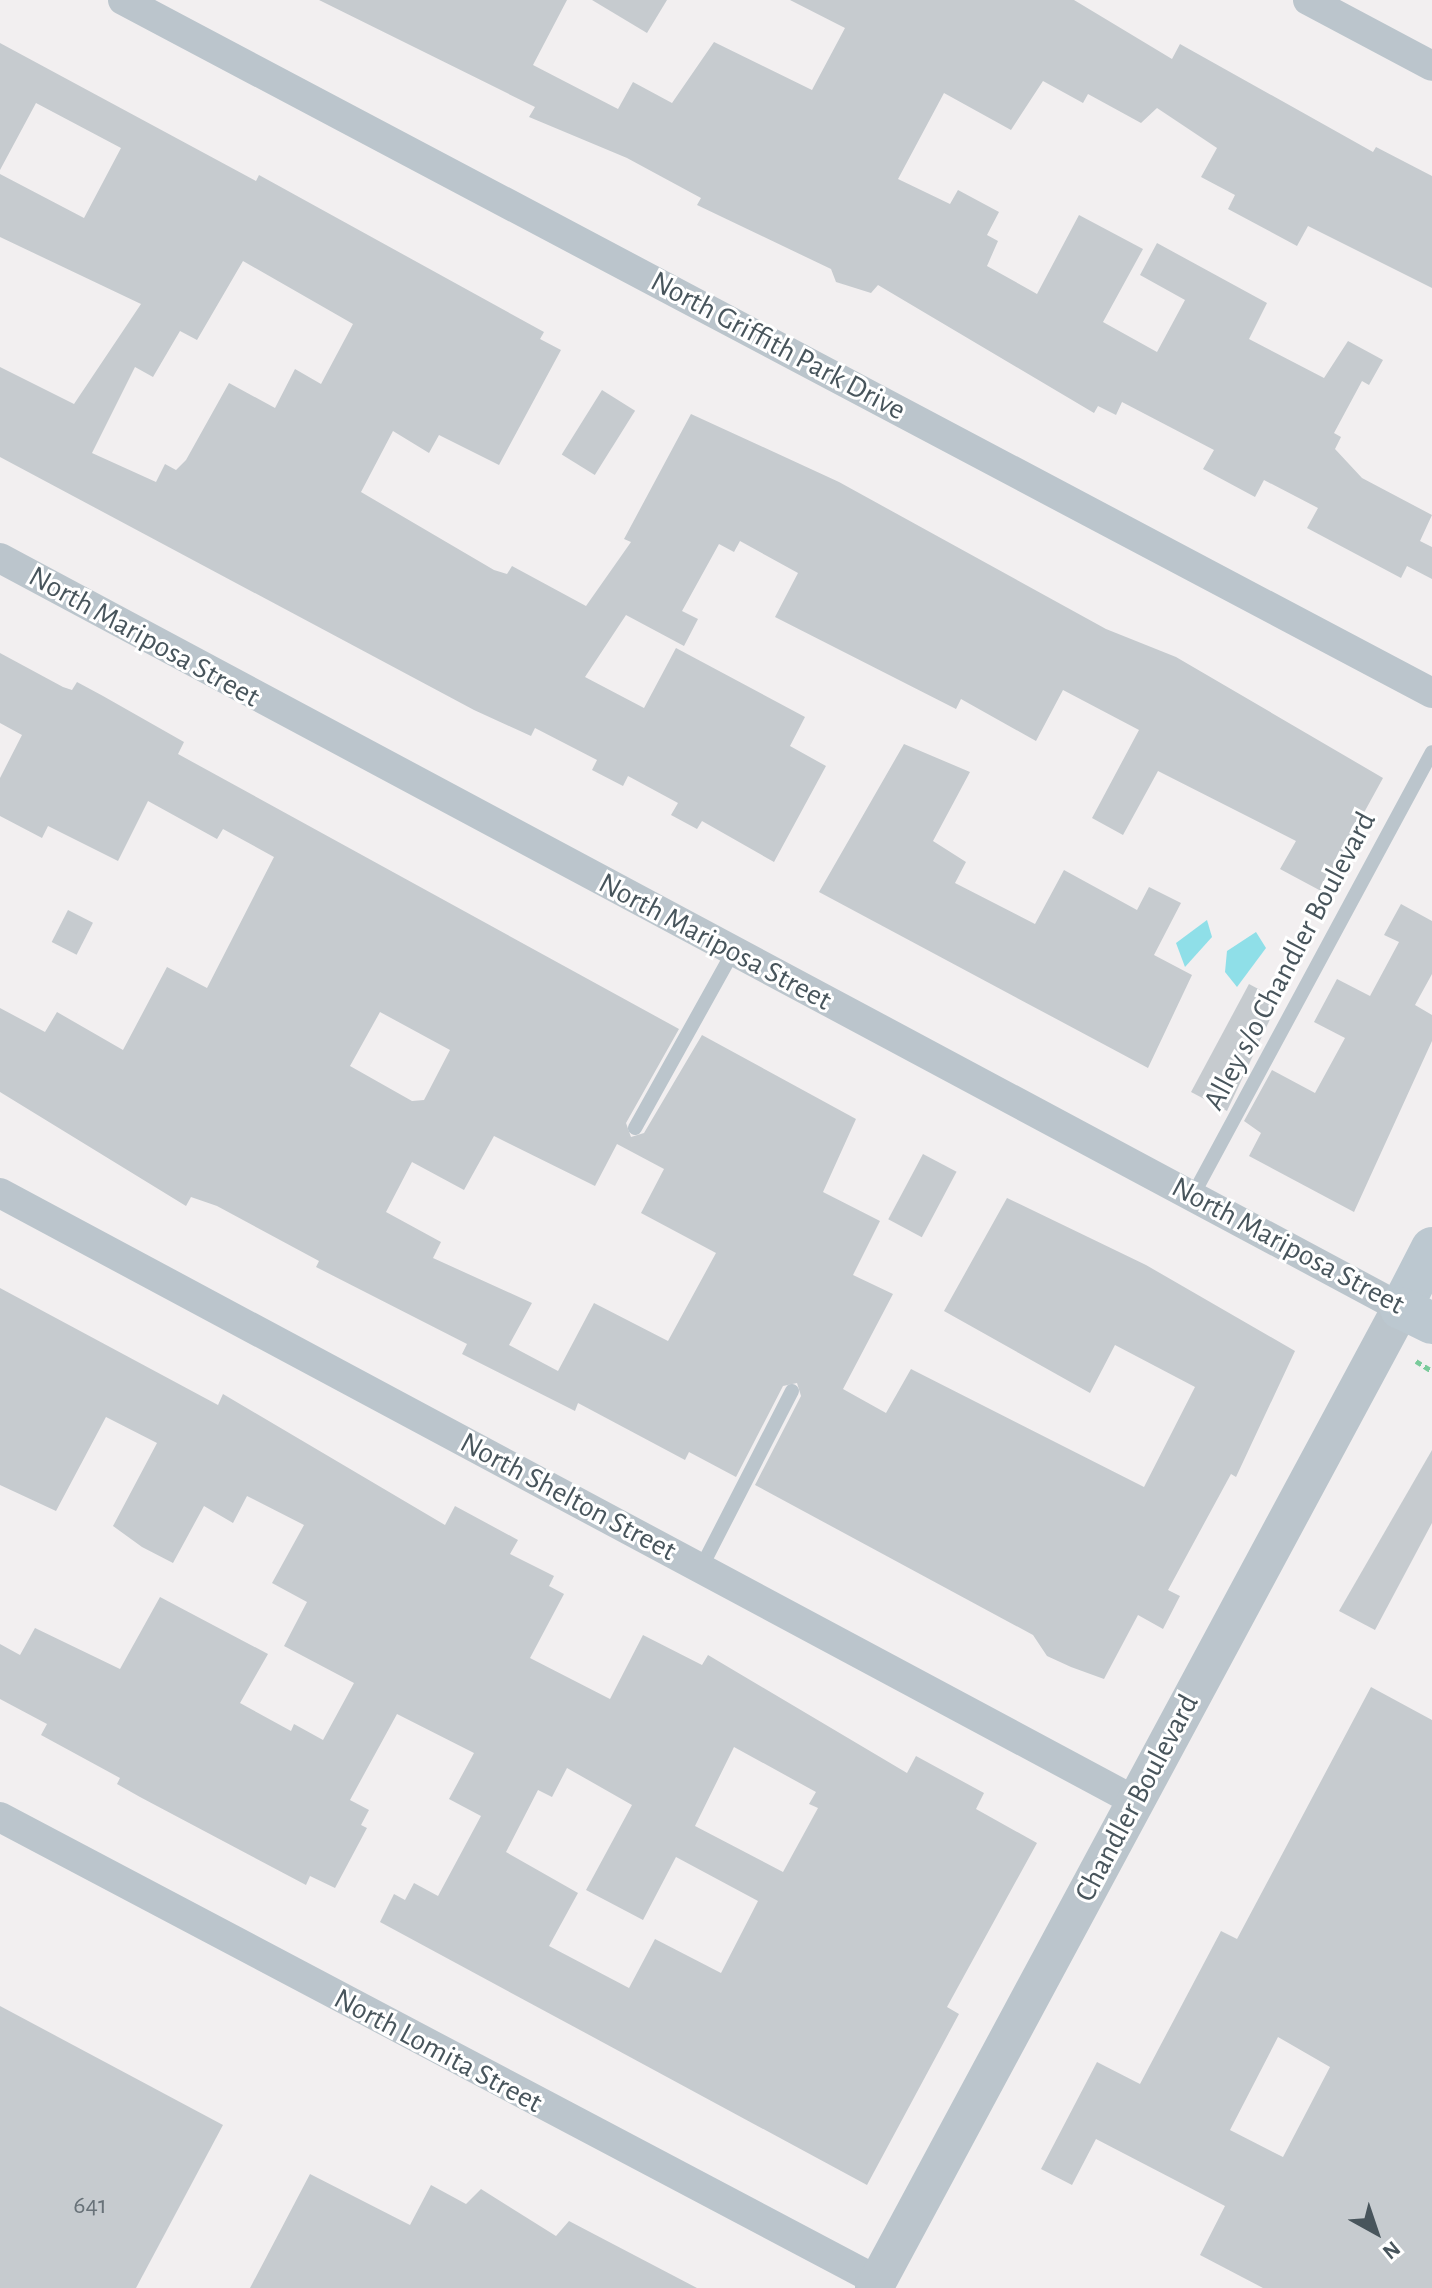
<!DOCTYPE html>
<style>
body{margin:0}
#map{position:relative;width:1432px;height:2288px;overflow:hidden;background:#f2eff0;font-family:"Alegreya Sans",sans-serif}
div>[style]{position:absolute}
.water>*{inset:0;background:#8fdfe8}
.building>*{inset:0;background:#c6cbcf;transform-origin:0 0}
.path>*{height:5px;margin-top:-2.5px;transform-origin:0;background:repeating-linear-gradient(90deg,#79ca9a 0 6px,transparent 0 10px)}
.service>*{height:14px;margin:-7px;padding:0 7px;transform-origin:7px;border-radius:7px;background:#bbc5cc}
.minor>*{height:30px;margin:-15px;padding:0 15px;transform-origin:15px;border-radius:15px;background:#bbc5cc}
.tertiary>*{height:38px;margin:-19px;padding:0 19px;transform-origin:19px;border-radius:19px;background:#bbc5cc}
.secondary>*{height:42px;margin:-21px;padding:0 21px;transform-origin:21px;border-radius:21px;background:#bcc8d0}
span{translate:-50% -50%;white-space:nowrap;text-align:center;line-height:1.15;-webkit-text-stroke:6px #fff;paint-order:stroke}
.number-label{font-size:26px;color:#687279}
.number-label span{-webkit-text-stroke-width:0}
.street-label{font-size:30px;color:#48555c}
.north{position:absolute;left:1336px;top:2192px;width:80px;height:80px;-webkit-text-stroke:6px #fff;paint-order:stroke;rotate:140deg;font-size:22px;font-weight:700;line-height:32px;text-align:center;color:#48555c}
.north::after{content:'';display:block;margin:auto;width:28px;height:36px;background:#48555c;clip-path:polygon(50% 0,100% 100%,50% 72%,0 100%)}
</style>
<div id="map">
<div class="water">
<div style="clip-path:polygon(1207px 920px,1212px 937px,1185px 967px,1176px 943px)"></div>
<div style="clip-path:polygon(1256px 932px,1266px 948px,1237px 987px,1225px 972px,1227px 951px)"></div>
</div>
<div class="building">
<div style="clip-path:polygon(319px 0,567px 0,533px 65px,618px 109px,633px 82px,672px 103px,714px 42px,812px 90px,845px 28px,790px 0,1074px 0,1172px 59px,1180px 44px,1373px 152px,1376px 147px,1432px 176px,1432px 288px,1308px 226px,1297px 246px,1228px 209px,1235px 195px,1201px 177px,1217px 148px,1157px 108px,1141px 123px,1088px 94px,1083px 103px,1043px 81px,1011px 130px,944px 93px,898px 179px,950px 204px,958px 190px,999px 212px,987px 235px,998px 241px,987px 266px,1037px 294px,1079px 215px,1143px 249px,1103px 322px,1157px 352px,1185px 300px,1140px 275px,1157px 243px,1267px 303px,1249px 339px,1324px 378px,1348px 341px,1383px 360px,1369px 385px,1362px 381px,1334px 433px,1341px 437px,1335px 449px,1362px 478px,1432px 515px,1420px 541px,1432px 547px,1432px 579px,1407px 566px,1401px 578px,1307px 528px,1318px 508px,1264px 480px,1255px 497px,1203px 469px,1214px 450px,1122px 402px,1116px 415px,1098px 406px,1094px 413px,878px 285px,871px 293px,836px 282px,831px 269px,697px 205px,701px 198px,627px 158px,529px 117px,535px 107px)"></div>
<div style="clip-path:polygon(592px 0,667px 0,647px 33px)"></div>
<div style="clip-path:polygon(evenodd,0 43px,256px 181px,259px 175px,544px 332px,540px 339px,561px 350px,499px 465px,439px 435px,429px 453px,393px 431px,361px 492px,494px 570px,507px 574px,512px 566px,586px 606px,631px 542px,624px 539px,691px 414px,839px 482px,1106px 629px,1176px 657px,1383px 778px,1321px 891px,1280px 869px,1296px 841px,1158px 771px,1123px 835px,1092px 818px,1139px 730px,1063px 690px,1036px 741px,961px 699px,956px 709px,775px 617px,798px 573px,740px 541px,734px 552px,719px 544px,682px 611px,698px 619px,684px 646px,626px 615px,585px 677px,644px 708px,676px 648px,805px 717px,790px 746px,826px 766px,774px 862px,702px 821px,697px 829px,671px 815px,678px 803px,628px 776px,623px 786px,592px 770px,597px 760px,535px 728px,531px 736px,474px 710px,0 457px,0 367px,74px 404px,141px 304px,0 237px,0 174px,84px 218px,121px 148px,36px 103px,0 170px,0 43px,243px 261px,353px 324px,321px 384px,295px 369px,275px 408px,229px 383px,186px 460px,176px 470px,165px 464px,156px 482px,92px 453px,135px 367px,153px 377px,180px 331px,197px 340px,243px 261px)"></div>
<div style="left:602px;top:390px;width:39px;height:76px;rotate:32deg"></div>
<div style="clip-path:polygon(evenodd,0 653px,63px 687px,72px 690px,77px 682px,103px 696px,184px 742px,178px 754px,679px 1029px,626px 1123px,631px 1137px,644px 1133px,702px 1035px,856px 1119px,823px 1192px,880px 1221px,853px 1275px,893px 1294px,843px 1389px,886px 1413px,911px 1369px,1144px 1487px,1195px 1387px,1115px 1345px,1090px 1393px,944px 1311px,1007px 1198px,1146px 1265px,1295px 1351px,1236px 1477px,1231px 1474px,1168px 1590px,1180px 1596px,1163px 1629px,1138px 1615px,1104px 1679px,1071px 1667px,1047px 1656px,1033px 1635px,755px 1485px,801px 1396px,797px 1383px,783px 1386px,736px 1477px,689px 1452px,685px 1460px,578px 1403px,575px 1411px,462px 1354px,467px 1344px,316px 1267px,319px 1261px,217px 1206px,191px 1197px,186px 1206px,0 1092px,0 1008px,45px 1032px,57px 1012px,123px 1050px,167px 967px,207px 988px,274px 857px,223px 829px,217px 839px,148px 801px,118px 861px,48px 826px,42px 838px,0 816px,0 778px,22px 735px,0 723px,0 653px,380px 1012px,450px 1050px,424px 1100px,412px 1101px,350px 1066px,380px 1012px,0 653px,494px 1136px,595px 1186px,617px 1144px,664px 1169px,641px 1213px,716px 1253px,668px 1341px,594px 1303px,558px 1371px,509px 1345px,532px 1303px,433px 1258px,441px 1242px,386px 1212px,412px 1162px,464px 1190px,494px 1136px)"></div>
<div style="clip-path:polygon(904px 744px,970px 772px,933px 841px,966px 862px,955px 883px,1035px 924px,1064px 870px,1137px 910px,1149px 887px,1181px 903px,1154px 955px,1192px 975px,1148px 1068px,819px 892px)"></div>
<div style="clip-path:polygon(1401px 904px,1432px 921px,1432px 974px,1415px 1005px,1432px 1015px,1432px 1041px,1354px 1212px,1249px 1156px,1261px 1133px,1244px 1121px,1272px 1070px,1315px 1093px,1345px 1038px,1314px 1022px,1337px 979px,1370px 996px,1399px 942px,1384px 935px)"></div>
<div style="left:68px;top:910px;width:28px;height:36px;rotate:27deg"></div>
<div style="clip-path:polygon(1249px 984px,1279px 1000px,1227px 1111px,1191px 1092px)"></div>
<div style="left:923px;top:1154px;width:38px;height:74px;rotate:28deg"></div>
<div style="clip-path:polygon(evenodd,0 1288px,218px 1405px,223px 1394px,445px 1525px,455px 1506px,518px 1540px,510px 1554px,554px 1576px,549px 1586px,564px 1594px,530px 1658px,610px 1699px,643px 1635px,702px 1665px,708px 1655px,907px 1773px,916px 1756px,984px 1793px,976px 1809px,1037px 1843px,947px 2007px,959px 2014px,867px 2185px,380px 1922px,394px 1894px,405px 1900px,414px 1883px,438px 1896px,481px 1816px,449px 1799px,474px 1753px,397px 1714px,350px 1800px,369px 1810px,361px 1825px,367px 1828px,335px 1888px,310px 1876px,306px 1885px,140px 1797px,117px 1784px,120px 1778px,41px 1735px,47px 1724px,0 1699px,0 1644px,20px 1655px,35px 1628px,120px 1669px,160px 1597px,268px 1654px,240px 1703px,291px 1731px,294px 1724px,323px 1740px,354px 1683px,284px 1646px,307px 1602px,272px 1583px,304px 1525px,247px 1496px,233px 1523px,204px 1506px,173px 1563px,142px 1547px,113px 1526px,157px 1443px,106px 1417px,56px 1511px,0 1485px,0 1288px,734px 1747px,816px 1792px,809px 1804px,818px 1808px,783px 1872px,695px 1826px,734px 1747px,0 1288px,567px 1768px,632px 1805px,586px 1890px,643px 1920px,676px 1857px,758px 1901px,721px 1973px,655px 1939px,629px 1988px,549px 1946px,578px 1893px,506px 1852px,538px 1790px,552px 1797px,567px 1768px)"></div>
<div style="clip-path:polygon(1432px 1450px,1432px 1523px,1375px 1630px,1339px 1611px)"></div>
<div style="clip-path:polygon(evenodd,1371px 1687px,1432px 1720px,1432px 2288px,1263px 2288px,1200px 2255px,1225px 2206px,1096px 2139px,1072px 2185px,1041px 2169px,1097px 2062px,1140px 2084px,1221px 1931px,1237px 1939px,1371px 1687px,1278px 2037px,1330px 2067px,1283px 2157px,1230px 2130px,1278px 2037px)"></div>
<div style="clip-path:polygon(0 2006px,223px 2125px,136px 2288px,0 2288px)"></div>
<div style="clip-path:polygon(310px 2174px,410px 2225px,431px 2185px,466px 2204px,481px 2189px,556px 2236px,569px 2221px,697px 2288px,250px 2288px)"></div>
</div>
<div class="path">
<div style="left:1416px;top:1361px;width:19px;rotate:32deg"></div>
</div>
<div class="service">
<div style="left:635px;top:1128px;width:201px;rotate:-60.9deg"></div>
<div style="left:1193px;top:1195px;width:503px;rotate:-61.65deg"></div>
<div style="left:701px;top:1568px;width:199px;rotate:-62.8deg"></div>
</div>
<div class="minor">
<div style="left:123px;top:0;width:1481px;rotate:27.9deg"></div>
<div style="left:1308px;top:0;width:140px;rotate:28deg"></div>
<div style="left:0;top:558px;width:1589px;rotate:28.16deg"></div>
<div style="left:0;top:1193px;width:1288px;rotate:28.18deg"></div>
<div style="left:0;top:1817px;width:993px;rotate:27.86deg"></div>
</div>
<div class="tertiary">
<div style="left:874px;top:2288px;width:1113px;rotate:-61.73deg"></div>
</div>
<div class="secondary">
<div style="left:1432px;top:1248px;width:68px;rotate:117.3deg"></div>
<div style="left:1401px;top:1308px;width:34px;rotate:26deg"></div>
</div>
<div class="number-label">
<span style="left:90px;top:2206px">641</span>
</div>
<div class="street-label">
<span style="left:778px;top:346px;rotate:28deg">North Griffith Park Drive</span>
<span style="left:144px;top:637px;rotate:29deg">North Mariposa Street</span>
<span style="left:715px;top:942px;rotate:28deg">North Mariposa Street</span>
<span style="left:1290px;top:961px;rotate:-62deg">Alley s/o Chandler Boulevard</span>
<span style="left:1288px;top:1246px;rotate:28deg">North Mariposa Street</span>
<span style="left:568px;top:1497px;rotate:28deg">North Shelton Street</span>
<span style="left:1137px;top:1798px;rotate:-62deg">Chandler Boulevard</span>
<span style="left:438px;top:2051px;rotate:28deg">North Lomita Street</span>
</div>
<div class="north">N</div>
</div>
